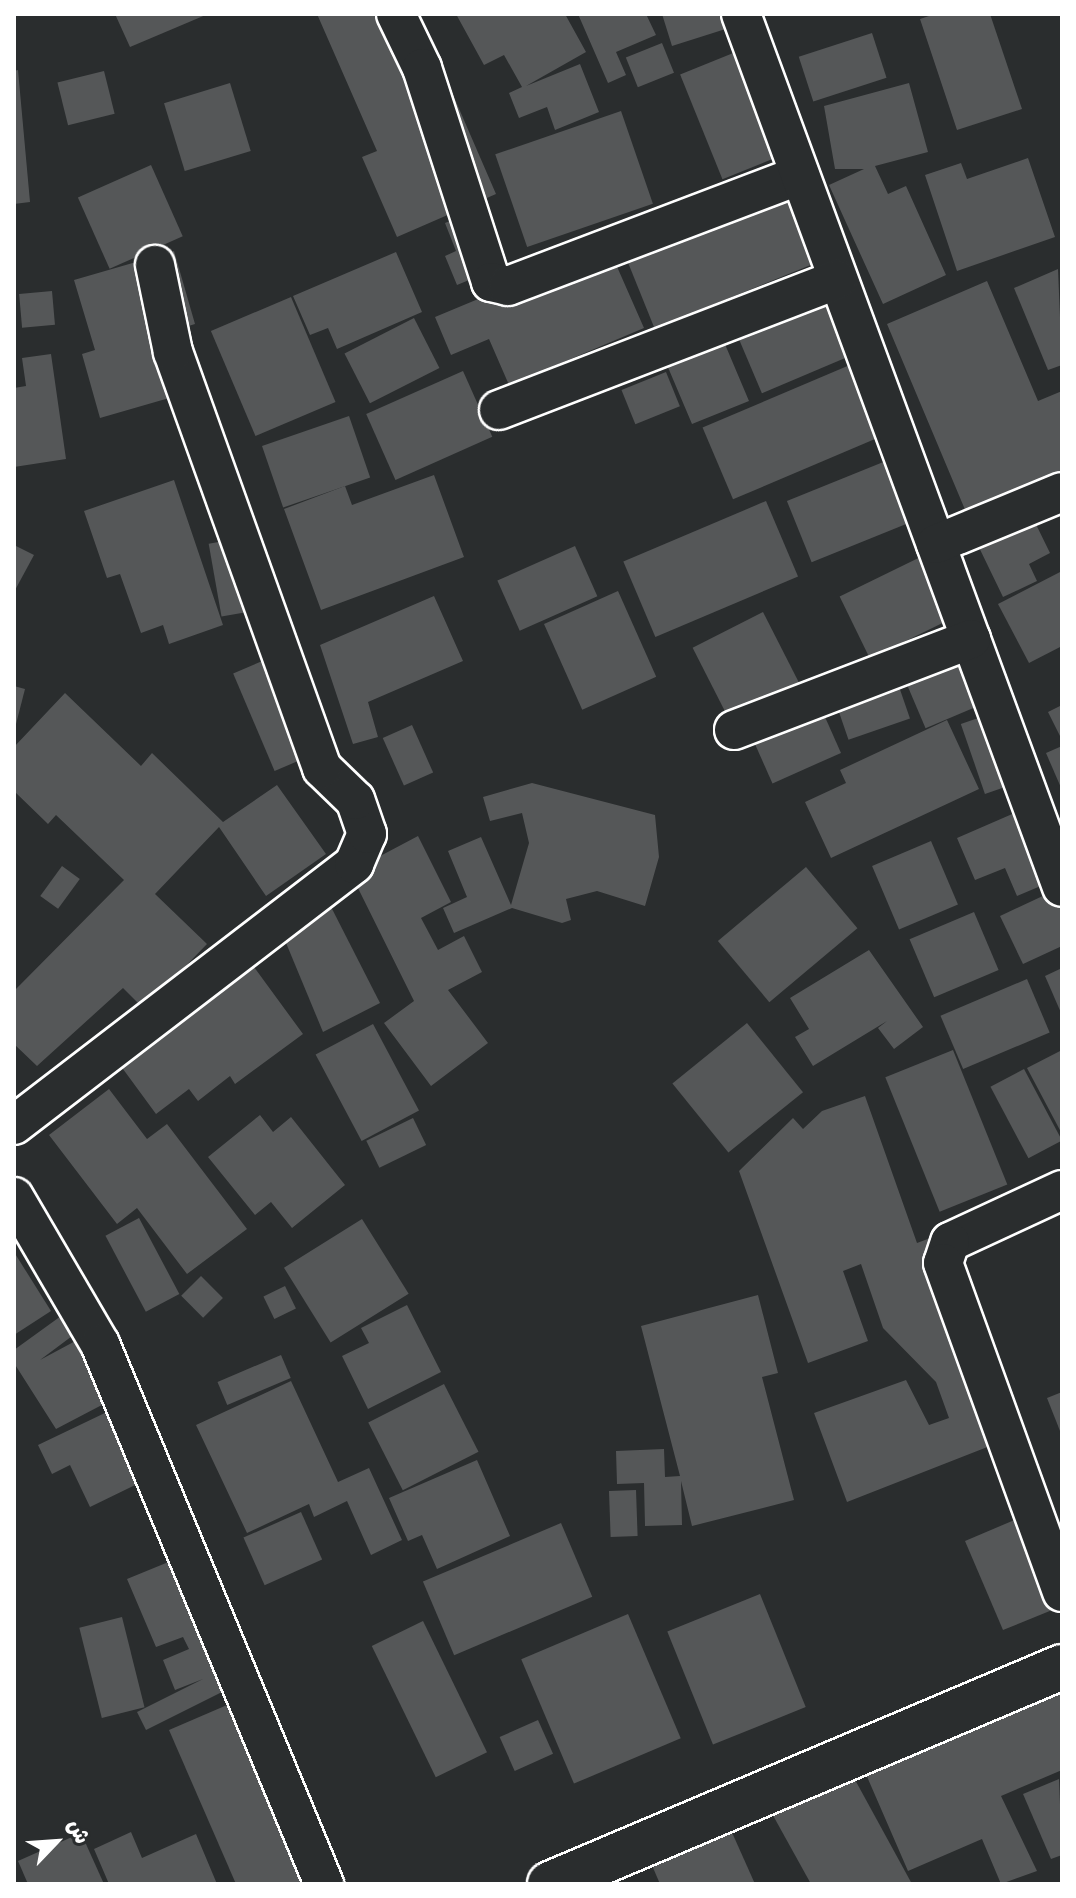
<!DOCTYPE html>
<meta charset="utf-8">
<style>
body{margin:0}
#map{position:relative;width:1076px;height:1898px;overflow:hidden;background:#2a2d2e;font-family:"Balsamiq Sans","Playpen Sans Arabic",sans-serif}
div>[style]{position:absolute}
.building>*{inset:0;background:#555758;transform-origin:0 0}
.roads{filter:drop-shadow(2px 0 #fff) drop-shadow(-2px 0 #fff) drop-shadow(0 2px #fff) drop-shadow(0 -2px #fff)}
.street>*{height:38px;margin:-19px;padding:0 19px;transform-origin:19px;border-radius:19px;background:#2a2d2e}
.secondary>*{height:44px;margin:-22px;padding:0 22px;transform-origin:22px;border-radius:22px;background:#2a2d2e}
span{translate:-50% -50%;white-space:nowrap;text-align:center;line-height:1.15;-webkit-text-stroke:6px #2a2d2e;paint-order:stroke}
.frame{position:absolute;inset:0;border:16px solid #fff;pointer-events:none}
.north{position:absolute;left:16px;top:1802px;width:80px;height:80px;-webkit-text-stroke:6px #2a2d2e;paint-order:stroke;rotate:65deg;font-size:22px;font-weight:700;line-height:32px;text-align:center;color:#fff}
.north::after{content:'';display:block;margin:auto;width:28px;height:36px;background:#fff;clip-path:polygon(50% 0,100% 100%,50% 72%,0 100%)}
</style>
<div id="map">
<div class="building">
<div style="clip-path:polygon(115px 14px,208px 14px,130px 47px)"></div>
<div style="clip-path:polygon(317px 14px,418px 14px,496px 194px,397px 237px,362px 157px,377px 151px)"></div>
<div style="clip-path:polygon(456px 14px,565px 14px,586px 52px,526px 86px,580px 64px,599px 112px,555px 130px,547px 107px,519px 118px,509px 93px,522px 87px,504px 55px,484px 65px)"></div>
<div style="clip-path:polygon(578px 14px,646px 14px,656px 35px,616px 52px,626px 75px,608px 83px)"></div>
<div style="clip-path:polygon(662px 14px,753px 14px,754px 20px,672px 46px)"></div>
<div style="clip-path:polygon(935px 14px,990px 14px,1022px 109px,957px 130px,920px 19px)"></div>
<div style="left:872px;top:33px;width:47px;height:77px;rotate:72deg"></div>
<div style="left:662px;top:43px;width:32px;height:39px;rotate:68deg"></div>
<div style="left:758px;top:43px;width:113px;height:84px;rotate:68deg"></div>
<div style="clip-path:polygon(18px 70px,30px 202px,14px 204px,14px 71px)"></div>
<div style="left:104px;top:71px;width:44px;height:48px;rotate:76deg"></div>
<div style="left:230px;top:83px;width:71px;height:69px;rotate:73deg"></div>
<div style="clip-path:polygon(909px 83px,928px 152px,875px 166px,888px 194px,906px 186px,946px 275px,883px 304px,829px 185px,864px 169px,835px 169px,824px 106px)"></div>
<div style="left:621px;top:111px;width:98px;height:133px;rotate:71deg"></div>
<div style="clip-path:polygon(1028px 158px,1055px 237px,957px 271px,925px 175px,961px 163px,967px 179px)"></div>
<div style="left:151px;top:165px;width:78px;height:80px;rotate:66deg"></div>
<div style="left:807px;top:177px;width:83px;height:198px;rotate:68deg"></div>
<div style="clip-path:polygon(479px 209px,503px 266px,457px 285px,445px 256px,456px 251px,445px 223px)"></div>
<div style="clip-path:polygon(174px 251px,195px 324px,166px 333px,183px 394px,100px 418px,82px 354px,95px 350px,74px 280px)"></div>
<div style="clip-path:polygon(396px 252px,422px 312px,337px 349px,328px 328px,310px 335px,293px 296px)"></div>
<div style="clip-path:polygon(611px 253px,644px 328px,509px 385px,489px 339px,451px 355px,435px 317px,565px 263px)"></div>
<div style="clip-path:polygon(1058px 269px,1062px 365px,1048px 370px,1014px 288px)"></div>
<div style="left:842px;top:280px;width:73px;height:118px;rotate:67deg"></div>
<div style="clip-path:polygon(987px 281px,1038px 401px,1062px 391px,1062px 471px,966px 512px,887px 324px)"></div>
<div style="left:52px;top:291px;width:34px;height:33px;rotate:85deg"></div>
<div style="left:291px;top:297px;width:114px;height:87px;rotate:67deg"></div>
<div style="left:414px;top:318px;width:56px;height:78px;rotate:63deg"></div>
<div style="clip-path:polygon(716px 323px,749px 401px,692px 424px,667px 365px,636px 380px,626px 359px)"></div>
<div style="clip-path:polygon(51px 354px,66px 459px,14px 467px,14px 388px,26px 386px,22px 358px)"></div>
<div style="left:871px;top:356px;width:78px;height:183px;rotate:67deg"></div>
<div style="left:463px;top:371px;width:72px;height:106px;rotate:66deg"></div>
<div style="left:666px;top:372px;width:37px;height:48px;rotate:68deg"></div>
<div style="left:349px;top:416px;width:65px;height:92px;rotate:71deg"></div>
<div style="left:913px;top:450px;width:66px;height:136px;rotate:68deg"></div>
<div style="clip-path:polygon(434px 475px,464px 557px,321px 610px,284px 509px,345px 486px,352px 505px)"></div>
<div style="clip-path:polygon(174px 480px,223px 625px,169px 644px,163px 625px,141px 633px,120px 574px,107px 578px,84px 511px)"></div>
<div style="left:766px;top:501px;width:82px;height:155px;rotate:67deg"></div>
<div style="clip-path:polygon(1028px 508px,1050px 553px,1029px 564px,1037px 581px,1003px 597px,973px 535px)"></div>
<div style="left:252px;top:536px;width:74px;height:44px;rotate:80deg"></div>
<div style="clip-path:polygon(14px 545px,34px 555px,14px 592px)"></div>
<div style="left:575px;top:546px;width:55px;height:85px;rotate:66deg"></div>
<div style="left:943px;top:546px;width:69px;height:115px;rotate:64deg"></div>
<div style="clip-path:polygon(1062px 571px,1062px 646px,1029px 663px,998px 604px)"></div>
<div style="left:618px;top:591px;width:94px;height:81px;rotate:66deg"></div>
<div style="clip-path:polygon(434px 596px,463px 661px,368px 702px,378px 737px,353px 744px,320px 645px)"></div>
<div style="left:763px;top:612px;width:83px;height:79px;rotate:63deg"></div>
<div style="left:981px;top:644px;width:56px;height:84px;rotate:67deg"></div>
<div style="left:293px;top:648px;width:106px;height:65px;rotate:67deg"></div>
<div style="left:895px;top:675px;width:46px;height:65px;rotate:71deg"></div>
<div style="clip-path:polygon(14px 686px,25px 689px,15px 728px,14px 728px)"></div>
<div style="clip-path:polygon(65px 693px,141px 766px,152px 753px,223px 822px,277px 785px,326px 854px,266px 896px,219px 827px,155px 894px,207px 944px,144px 1009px,123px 988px,37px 1066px,14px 1044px,14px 991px,124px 880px,56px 815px,48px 824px,14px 791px,14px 747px)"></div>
<div style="left:817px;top:699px;width:59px;height:75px;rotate:66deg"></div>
<div style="clip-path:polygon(1062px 705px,1062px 740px,1048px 712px)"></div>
<div style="left:1010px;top:707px;width:74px;height:52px;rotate:71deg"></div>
<div style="clip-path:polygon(947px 720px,979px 789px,831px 858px,805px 802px,846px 783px,840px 770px)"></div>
<div style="left:412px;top:725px;width:52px;height:32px;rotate:66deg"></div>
<div style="clip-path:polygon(1062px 746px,1062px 790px,1046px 753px)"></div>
<div style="clip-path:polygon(532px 783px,655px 815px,659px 857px,645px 906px,597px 891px,566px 899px,571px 920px,562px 923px,512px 908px,454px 933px,443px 908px,467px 897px,448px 851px,481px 837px,511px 905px,529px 843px,522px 813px,490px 821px,483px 797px)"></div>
<div style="clip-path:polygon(1040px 802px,1062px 877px,1017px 896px,1005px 868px,975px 880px,957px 838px)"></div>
<div style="clip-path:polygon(418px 836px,451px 902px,421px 918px,438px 950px,464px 936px,482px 972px,448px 990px,488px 1043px,431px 1086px,384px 1023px,414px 1001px,350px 872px)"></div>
<div style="left:931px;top:841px;width:69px;height:64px;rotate:67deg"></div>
<div style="left:62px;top:866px;width:22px;height:37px;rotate:36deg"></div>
<div style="left:806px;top:867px;width:80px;height:115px;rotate:50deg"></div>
<div style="clip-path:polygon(1062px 887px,1062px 946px,1023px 964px,1000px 916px)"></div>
<div style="clip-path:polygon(328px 901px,380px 1003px,323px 1032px,279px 926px)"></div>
<div style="left:974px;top:912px;width:63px;height:70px;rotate:67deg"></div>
<div style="clip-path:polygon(869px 950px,923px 1027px,894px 1049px,878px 1028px,887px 1021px,813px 1066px,795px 1037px,809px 1029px,790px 998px)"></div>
<div style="clip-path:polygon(246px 956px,303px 1034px,235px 1084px,230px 1076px,198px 1101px,189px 1089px,156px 1114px,112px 1054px)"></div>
<div style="clip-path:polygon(1062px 968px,1062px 1015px,1045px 976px)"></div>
<div style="left:1027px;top:979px;width:58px;height:94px;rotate:67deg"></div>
<div style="left:747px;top:1023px;width:89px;height:96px;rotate:51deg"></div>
<div style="left:373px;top:1024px;width:98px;height:65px;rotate:62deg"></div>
<div style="left:953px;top:1050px;width:145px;height:73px;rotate:68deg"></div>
<div style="clip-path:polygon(1062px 1050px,1062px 1134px,1027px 1068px)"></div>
<div style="left:1024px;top:1069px;width:81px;height:38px;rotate:62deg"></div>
<div style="clip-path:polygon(109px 1089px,147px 1139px,167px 1124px,247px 1229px,187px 1274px,137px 1208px,117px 1224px,49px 1135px)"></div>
<div style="clip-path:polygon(865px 1096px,917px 1243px,933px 1237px,1018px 1435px,847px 1502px,814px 1413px,906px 1380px,929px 1425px,949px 1418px,936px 1382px,883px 1328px,861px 1264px,843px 1271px,868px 1341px,808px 1363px,739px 1171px,793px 1118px,803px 1129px,822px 1111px)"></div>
<div style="clip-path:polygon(260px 1115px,273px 1132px,291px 1117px,345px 1185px,292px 1228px,271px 1202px,255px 1215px,208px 1157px)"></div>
<div style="left:413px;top:1118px;width:30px;height:52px;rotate:64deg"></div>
<div style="left:139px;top:1218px;width:86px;height:38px;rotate:62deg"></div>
<div style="left:362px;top:1219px;width:88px;height:92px;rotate:58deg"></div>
<div style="clip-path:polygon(14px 1252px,51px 1311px,14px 1335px)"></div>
<div style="left:201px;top:1276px;width:31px;height:28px;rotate:45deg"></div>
<div style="left:285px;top:1286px;width:25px;height:24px;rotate:64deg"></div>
<div style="clip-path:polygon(90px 1295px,103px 1313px,40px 1360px,107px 1324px,140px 1385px,56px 1429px,14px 1363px,14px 1350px)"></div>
<div style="clip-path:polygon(758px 1295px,778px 1373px,762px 1377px,794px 1500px,692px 1526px,681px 1481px,682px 1525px,645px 1526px,644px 1483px,617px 1484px,616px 1451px,664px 1449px,665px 1477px,680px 1476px,641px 1326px)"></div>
<div style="clip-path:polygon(407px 1305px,441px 1372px,368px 1409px,342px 1356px,369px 1343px,361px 1328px)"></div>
<div style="left:281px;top:1355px;width:25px;height:69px;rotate:67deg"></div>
<div style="clip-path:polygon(291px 1381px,338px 1482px,369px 1468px,402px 1540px,371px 1555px,347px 1501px,314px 1517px,309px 1504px,247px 1533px,196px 1425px)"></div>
<div style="left:444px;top:1384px;width:76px;height:85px;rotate:63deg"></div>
<div style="clip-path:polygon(1062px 1392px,1062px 1436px,1047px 1398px)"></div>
<div style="clip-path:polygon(132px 1400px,166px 1470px,90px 1507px,70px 1465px,52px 1474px,38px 1445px)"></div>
<div style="clip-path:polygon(477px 1460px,510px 1536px,437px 1569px,422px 1535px,408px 1541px,389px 1498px)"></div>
<div style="left:636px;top:1490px;width:46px;height:27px;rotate:88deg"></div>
<div style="clip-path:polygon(1045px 1507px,1062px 1606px,1003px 1630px,965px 1541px)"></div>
<div style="left:301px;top:1512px;width:52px;height:63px;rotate:66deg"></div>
<div style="left:561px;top:1523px;width:80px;height:150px;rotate:67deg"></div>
<div style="clip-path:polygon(188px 1554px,236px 1685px,146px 1730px,137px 1712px,203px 1679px,175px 1690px,163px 1660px,189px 1649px,183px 1637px,156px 1647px,127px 1579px)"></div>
<div style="left:760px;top:1594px;width:122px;height:100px;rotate:68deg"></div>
<div style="left:628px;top:1614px;width:135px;height:116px;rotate:67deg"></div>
<div style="left:122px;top:1617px;width:93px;height:44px;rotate:76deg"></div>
<div style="left:423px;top:1621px;width:146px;height:57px;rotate:64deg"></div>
<div style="clip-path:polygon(1062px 1687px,1062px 1770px,1001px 1796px,1037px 1871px,1001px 1884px,982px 1839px,908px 1871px,865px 1772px)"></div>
<div style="clip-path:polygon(241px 1699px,307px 1884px,236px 1884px,169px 1730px)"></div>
<div style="left:538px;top:1720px;width:37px;height:42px;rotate:66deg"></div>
<div style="clip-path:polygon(848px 1767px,912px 1884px,811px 1884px,770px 1810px)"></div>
<div style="clip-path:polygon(1059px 1779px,1062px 1855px,1051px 1859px,1023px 1794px)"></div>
<div style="clip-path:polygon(730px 1828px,755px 1884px,660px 1884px,651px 1863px)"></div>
<div style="clip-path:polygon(131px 1832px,142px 1858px,196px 1834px,217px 1884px,109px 1884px,94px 1849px)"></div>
<div style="clip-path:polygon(81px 1833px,104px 1884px,28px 1884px,18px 1861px)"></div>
</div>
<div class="roads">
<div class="street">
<div style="left:396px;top:14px;width:60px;rotate:64.3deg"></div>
<div style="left:422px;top:68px;width:225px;rotate:72.1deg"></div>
<div style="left:491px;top:282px;width:17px;rotate:13deg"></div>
<div style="left:508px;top:286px;width:312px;rotate:-20.8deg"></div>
<div style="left:741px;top:14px;width:930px;rotate:69.81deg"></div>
<div style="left:499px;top:410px;width:363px;rotate:-21.1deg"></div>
<div style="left:936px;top:544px;width:136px;rotate:-22.4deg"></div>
<div style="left:734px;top:730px;width:254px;rotate:-21deg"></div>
<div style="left:14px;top:1125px;width:429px;rotate:-37.5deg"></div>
<div style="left:354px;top:864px;width:33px;rotate:-67deg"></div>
<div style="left:367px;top:834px;width:36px;rotate:-109deg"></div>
<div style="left:355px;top:800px;width:46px;rotate:-135.9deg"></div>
<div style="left:322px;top:768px;width:442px;rotate:-109.7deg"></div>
<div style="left:173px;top:352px;width:89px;rotate:-101.7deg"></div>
<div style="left:1062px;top:1190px;width:123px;rotate:155.1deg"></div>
<div style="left:950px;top:1242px;width:22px;rotate:108deg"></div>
<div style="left:943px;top:1263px;width:350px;rotate:70.1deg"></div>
<div style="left:14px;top:1197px;width:170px;rotate:59.7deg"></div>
<div style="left:100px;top:1344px;width:585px;rotate:67.47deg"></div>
</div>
<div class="secondary">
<div style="left:550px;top:1884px;width:556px;rotate:-22.97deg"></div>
</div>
</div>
<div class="frame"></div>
<div class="north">ش</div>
</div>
